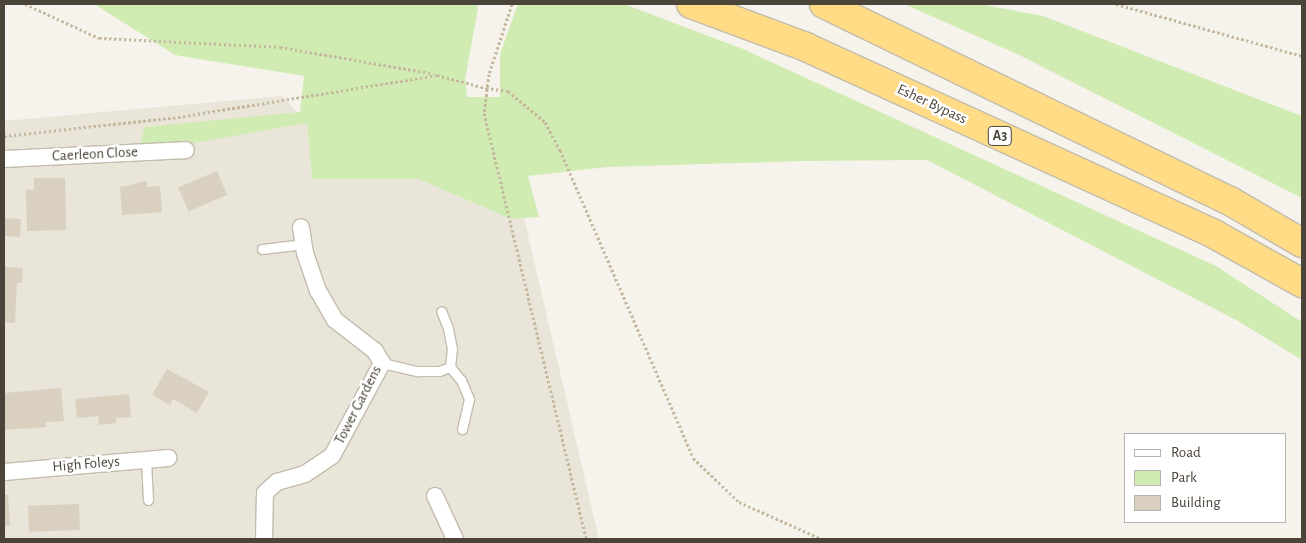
<!DOCTYPE html>
<style>
body{margin:0}
#map{position:relative;width:1306px;height:543px;overflow:hidden;background:#f6f3ec;font-family:"Alegreya Sans",sans-serif}
div>[style]{position:absolute}
.residential>*{inset:0;background:#eae5d9}
.green>*{inset:0;background:#d1ecb3}
.building>*{inset:0;background:#d9d0c0;transform-origin:0 0}
.path>*{height:3px;margin-top:-1.5px;transform-origin:0;background:repeating-linear-gradient(90deg,#c5b89e 0 2.5px,transparent 0 5px)}
.roads{filter:drop-shadow(1px 0 #c3bcad) drop-shadow(-1px 0 #c3bcad) drop-shadow(0 1px #c3bcad) drop-shadow(0 -1px #c3bcad)}
.service>*{height:9px;margin:-4.5px;padding:0 4.5px;transform-origin:4.5px;border-radius:4.5px;background:#fff}
.minor>*{height:16px;margin:-8px;padding:0 8px;transform-origin:8px;border-radius:8px;background:#fff}
.trunk>*{height:28px;margin:-14px;padding:0 14px;transform-origin:14px;border-radius:14px;background:#ffdc85}
span{translate:-50% -50%;white-space:nowrap;text-align:center;line-height:1.15;-webkit-text-stroke:5px #fff;paint-order:stroke}
.shield-label span{padding:1px 4px;background:#fff;border:1px solid;border-radius:4px;-webkit-text-stroke-width:0}
.shield-label{font-size:14px;color:#4b4438;font-weight:700}
.street-label{font-size:15px;color:#4b4438}
.frame{position:absolute;inset:0;border:5px solid #4b4438;pointer-events:none}
.legend{position:absolute;left:1124px;top:433px;width:162px;height:90px;box-sizing:border-box;background:#fff;border:1px solid #b7b4af;margin:0;padding:6px 9px;list-style:none;font-size:15px;color:#4b4438}
.legend li{display:flex;align-items:center;gap:10px;height:25px}
.legend b{width:25px;border:1px solid #b7b4af}
</style>
<div id="map">
<div class="residential">
<div style="clip-path:polygon(282px 96px,307px 123px,312px 179px,418px 179px,511px 219px,524px 218px,599px 539px,4px 539px,4px 121px)"></div>
</div>
<div class="green">
<div style="clip-path:polygon(94px 4px,476px 4px,478px 9px,465px 79px,467px 97px,500px 97px,500px 54px,518px 4px,624px 4px,743px 49px,1216px 266px,1302px 322px,1302px 360px,1238px 321px,927px 160px,805px 161px,607px 167px,528px 176px,539px 217px,511px 219px,418px 179px,312px 179px,307px 123px,137px 153px,145px 127px,300px 112px,304px 76px,175px 55px)"></div>
<div style="clip-path:polygon(904px 4px,979px 4px,1043px 16px,1302px 116px,1302px 198px,1017px 54px)"></div>
</div>
<div class="building">
<div style="left:217px;top:171px;width:26px;height:42px;rotate:67deg"></div>
<div style="clip-path:polygon(34px 178px,65px 178px,66px 230px,27px 231px,26px 190px,34px 189px)"></div>
<div style="clip-path:polygon(147px 181px,147px 187px,160px 186px,162px 212px,122px 215px,120px 187px)"></div>
<div style="left:4px;top:218px;width:17px;height:18px;rotate:3deg"></div>
<div style="clip-path:polygon(4px 267px,23px 268px,22px 283px,17px 283px,15px 323px,4px 322px)"></div>
<div style="clip-path:polygon(167px 369px,209px 392px,197px 413px,173px 399px,170px 405px,152px 395px)"></div>
<div style="clip-path:polygon(61px 388px,64px 421px,46px 422px,46px 427px,5px 430px,4px 393px)"></div>
<div style="clip-path:polygon(129px 394px,131px 417px,116px 418px,116px 423px,99px 425px,98px 416px,77px 418px,75px 399px)"></div>
<div style="clip-path:polygon(4px 495px,8px 495px,10px 526px,4px 526px)"></div>
<div style="left:79px;top:504px;width:26px;height:51px;rotate:88deg"></div>
</div>
<div class="path">
<div style="left:25px;top:4px;width:81px;rotate:24.7deg"></div>
<div style="left:99px;top:38px;width:181px;rotate:2.8deg"></div>
<div style="left:280px;top:47px;width:156px;rotate:9.9deg"></div>
<div style="left:512px;top:4px;width:74px;rotate:108.2deg"></div>
<div style="left:489px;top:74px;width:39px;rotate:97deg"></div>
<div style="left:484px;top:113px;width:438px;rotate:76.5deg"></div>
<div style="left:1116px;top:4px;width:193px;rotate:15.6deg"></div>
<div style="left:4px;top:136px;width:175px;rotate:-6.2deg"></div>
<div style="left:178px;top:117px;width:262px;rotate:-9.2deg"></div>
<div style="left:437px;top:75px;width:51px;rotate:14.9deg"></div>
<div style="left:486px;top:88px;width:22px;rotate:8deg"></div>
<div style="left:508px;top:91px;width:48px;rotate:40deg"></div>
<div style="left:545px;top:122px;width:32px;rotate:62deg"></div>
<div style="left:560px;top:150px;width:335px;rotate:66.6deg"></div>
<div style="left:693px;top:458px;width:64px;rotate:43.7deg"></div>
<div style="left:739px;top:502px;width:91px;rotate:24deg"></div>
</div>
<div class="roads">
<div class="service">
<div style="left:262px;top:249px;width:42px;rotate:-6.8deg"></div>
<div style="left:382px;top:363px;width:37px;rotate:13deg"></div>
<div style="left:418px;top:371px;width:21px"></div>
<div style="left:439px;top:371px;width:12px;rotate:-20deg"></div>
<div style="left:450px;top:367px;width:18px;rotate:-84deg"></div>
<div style="left:452px;top:349px;width:21px;rotate:-101deg"></div>
<div style="left:448px;top:328px;width:18px;rotate:-112deg"></div>
<div style="left:450px;top:367px;width:17px;rotate:50deg"></div>
<div style="left:461px;top:380px;width:21px;rotate:67deg"></div>
<div style="left:469px;top:399px;width:31px;rotate:103deg"></div>
<div style="left:146px;top:460px;width:40px;rotate:87.1deg"></div>
</div>
<div class="minor">
<div style="left:4px;top:159px;width:182px;rotate:-2.8deg"></div>
<div style="left:4px;top:472px;width:165px;rotate:-4.9deg"></div>
<div style="left:435px;top:496px;width:47px;rotate:65.1deg"></div>
<div style="left:264px;top:539px;width:46px;rotate:-88.8deg"></div>
<div style="left:265px;top:493px;width:16px;rotate:-43deg"></div>
<div style="left:277px;top:482px;width:29px;rotate:-16deg"></div>
<div style="left:305px;top:474px;width:32px;rotate:-34deg"></div>
<div style="left:332px;top:456px;width:106px;rotate:-61.7deg"></div>
<div style="left:382px;top:363px;width:14px;rotate:-120deg"></div>
<div style="left:375px;top:351px;width:51px;rotate:-142.2deg"></div>
<div style="left:335px;top:320px;width:34px;rotate:-120deg"></div>
<div style="left:318px;top:291px;width:40px;rotate:-108.9deg"></div>
<div style="left:305px;top:253px;width:26px;rotate:-99deg"></div>
</div>
<div class="trunk">
<div style="left:691px;top:4px;width:123px;rotate:20.5deg"></div>
<div style="left:806px;top:47px;width:449px;rotate:24.6deg"></div>
<div style="left:1214px;top:234px;width:101px;rotate:29.1deg"></div>
<div style="left:824px;top:4px;width:451px;rotate:25.9deg"></div>
<div style="left:1230px;top:201px;width:83px;rotate:30.3deg"></div>
</div>
</div>
<div class="shield-label">
<span style="left:1000px;top:136px">A3</span>
</div>
<div class="street-label">
<span style="left:932px;top:104px;rotate:25deg">Esher Bypass</span>
<span style="left:95px;top:154px;rotate:-3deg">Caerleon Close</span>
<span style="left:358px;top:405px;rotate:-63deg">Tower Gardens</span>
<span style="left:86px;top:464px;rotate:-5deg">High Foleys</span>
</div>
<div class="frame"></div>
<ul class="legend">
<li><b style="height:6px;background:#fff"></b>Road</li>
<li><b style="height:14px;background:#d1ecb3"></b>Park</li>
<li><b style="height:14px;background:#d9d0c0"></b>Building</li>
</ul>
</div>
